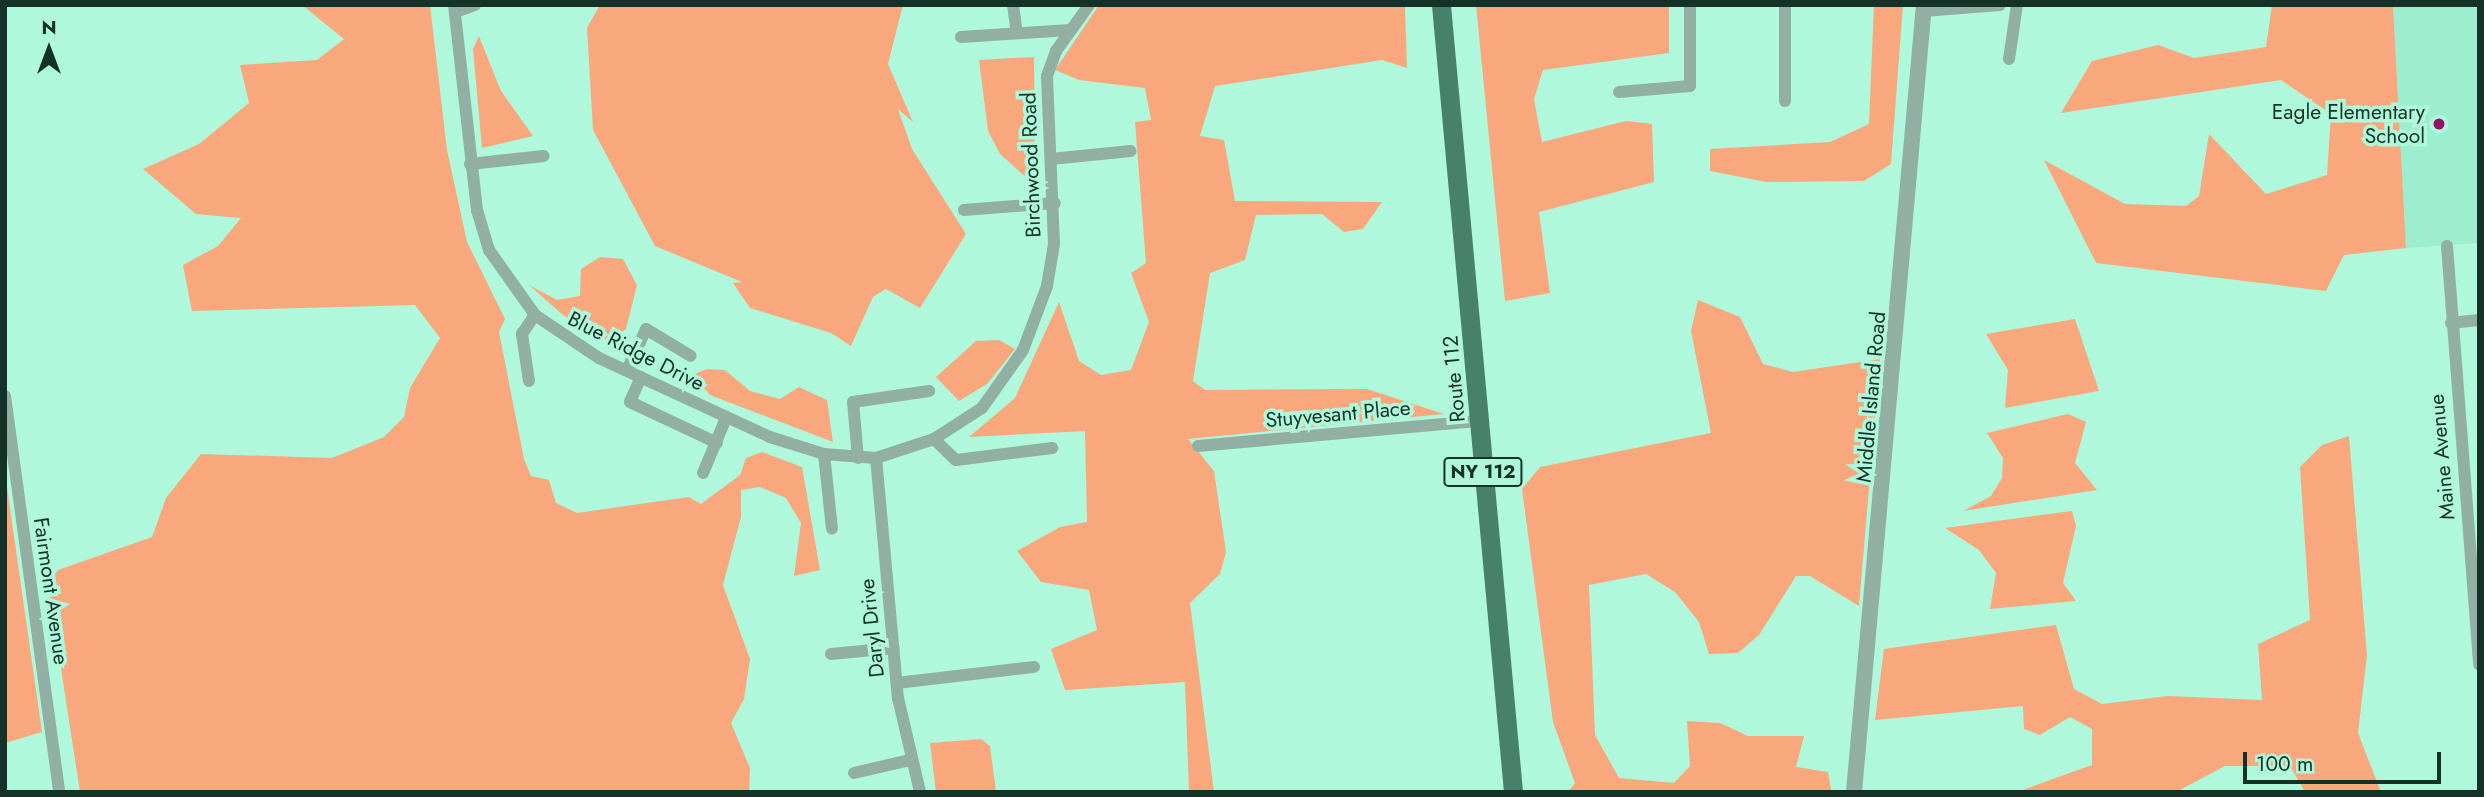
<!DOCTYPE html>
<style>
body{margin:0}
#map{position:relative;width:2484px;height:797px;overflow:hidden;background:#aff8db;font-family:Jost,sans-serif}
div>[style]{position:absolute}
.built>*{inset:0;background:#9ceece}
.green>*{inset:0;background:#f9a77d}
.minor>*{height:12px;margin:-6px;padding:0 6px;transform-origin:6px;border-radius:6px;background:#92afa3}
.tertiary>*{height:16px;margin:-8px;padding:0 8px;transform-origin:8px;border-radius:8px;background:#92afa3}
.primary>*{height:19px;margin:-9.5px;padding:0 9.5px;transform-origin:9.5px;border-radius:9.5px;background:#47816b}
.dots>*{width:19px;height:19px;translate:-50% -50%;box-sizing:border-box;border:4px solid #aff8db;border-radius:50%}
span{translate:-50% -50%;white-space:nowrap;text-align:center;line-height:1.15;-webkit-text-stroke:7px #aff8db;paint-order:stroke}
.shield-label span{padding:2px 5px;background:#aff8db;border:2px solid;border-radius:5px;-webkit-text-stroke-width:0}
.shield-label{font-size:19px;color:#143227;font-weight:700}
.poi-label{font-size:21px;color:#143227}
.right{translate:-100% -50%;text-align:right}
.street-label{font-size:21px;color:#143227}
.frame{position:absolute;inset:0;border:7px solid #143227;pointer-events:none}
.north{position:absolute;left:14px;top:14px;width:70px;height:70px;-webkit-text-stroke:5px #aff8db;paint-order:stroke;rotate:0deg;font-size:19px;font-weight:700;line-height:28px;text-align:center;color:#143227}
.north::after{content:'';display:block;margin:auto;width:24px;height:32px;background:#143227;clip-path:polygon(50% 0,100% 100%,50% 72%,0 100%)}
.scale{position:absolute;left:2243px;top:752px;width:198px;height:32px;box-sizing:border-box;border:4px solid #143227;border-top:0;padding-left:9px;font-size:21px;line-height:24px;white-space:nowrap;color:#143227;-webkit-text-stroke:5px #aff8db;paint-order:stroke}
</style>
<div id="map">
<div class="built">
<div style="clip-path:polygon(2393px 5px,2479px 5px,2479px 243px,2406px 248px)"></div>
</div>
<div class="green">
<div style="clip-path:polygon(302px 5px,430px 5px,447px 150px,467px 242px,505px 319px,499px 332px,524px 459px,531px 476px,549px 480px,556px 503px,577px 513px,689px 497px,701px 504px,740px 475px,746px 458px,762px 452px,802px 467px,820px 570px,794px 576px,801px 523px,786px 498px,760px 487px,741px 490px,741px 517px,723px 585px,750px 659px,744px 699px,731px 723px,750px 768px,749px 792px,80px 792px,48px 584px,58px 570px,152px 537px,166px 498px,201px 454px,332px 458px,384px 437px,404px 417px,410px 388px,440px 338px,415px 305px,192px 311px,183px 265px,218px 246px,241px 218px,196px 214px,143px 169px,199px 144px,249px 103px,240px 65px,317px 60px,344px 39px)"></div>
<div style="clip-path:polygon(600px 5px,903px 5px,888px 64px,913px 122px,898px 109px,912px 149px,966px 234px,920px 308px,886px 289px,873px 297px,851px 346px,831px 333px,750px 308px,733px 283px,742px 282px,655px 246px,593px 130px,587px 28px)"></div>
<div style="clip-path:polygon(1099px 5px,1405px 5px,1407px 68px,1382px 60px,1215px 86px,1200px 136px,1224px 140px,1235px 201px,1382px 202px,1363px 229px,1344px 232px,1322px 214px,1256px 215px,1245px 260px,1210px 273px,1193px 381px,1205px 390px,1367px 389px,1444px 414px,1188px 439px,1214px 471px,1226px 552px,1220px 574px,1190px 603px,1214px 792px,1189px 792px,1185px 682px,1065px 690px,1051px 649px,1097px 630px,1089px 590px,1041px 582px,1017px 551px,1060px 527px,1087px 522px,1085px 431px,969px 437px,1015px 398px,1059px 302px,1079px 361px,1101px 375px,1131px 370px,1149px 322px,1131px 273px,1146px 263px,1135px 122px,1151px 120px,1145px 88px,1079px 80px,1055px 70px)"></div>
<div style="clip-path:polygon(1476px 5px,1669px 5px,1669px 53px,1543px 70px,1534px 99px,1542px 142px,1626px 121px,1652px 124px,1654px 182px,1539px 212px,1550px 293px,1505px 301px)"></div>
<div style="clip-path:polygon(1874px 5px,1903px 5px,1891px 164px,1864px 181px,1767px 182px,1710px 171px,1710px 149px,1830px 142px,1869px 124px)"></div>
<div style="clip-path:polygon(2272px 5px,2393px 5px,2406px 248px,2344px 255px,2326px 291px,2096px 263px,2044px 160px,2125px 204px,2186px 206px,2199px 196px,2209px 134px,2266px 194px,2327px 175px,2331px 114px,2281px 80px,2061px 113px,2092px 61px,2158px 45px,2194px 58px,2266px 47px)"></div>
<div style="clip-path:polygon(479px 36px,501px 91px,533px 136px,482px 148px,473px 49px)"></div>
<div style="clip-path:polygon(1034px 57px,1035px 185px,1000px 154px,988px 131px,979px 60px)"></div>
<div style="clip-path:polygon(600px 257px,623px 259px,637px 285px,626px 329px,608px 341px,563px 315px,529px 285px,557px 300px,580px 296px,581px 269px)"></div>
<div style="clip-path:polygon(1698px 300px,1740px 317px,1763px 364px,1793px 372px,1880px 359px,1859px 606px,1810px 576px,1796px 576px,1759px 635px,1738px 653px,1709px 654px,1699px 622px,1675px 592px,1646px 574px,1589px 585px,1595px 735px,1619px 778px,1674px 783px,1690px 766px,1687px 721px,1720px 723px,1748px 736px,1804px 736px,1796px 767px,1828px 772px,1831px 790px,1568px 792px,1575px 783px,1553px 722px,1522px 489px,1540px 467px,1711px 433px,1691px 331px)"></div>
<div style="clip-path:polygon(2075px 319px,2099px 391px,2005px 408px,2008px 370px,1986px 334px)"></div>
<div style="clip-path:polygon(999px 340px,1015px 349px,987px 384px,959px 401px,936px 377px,976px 341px)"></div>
<div style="clip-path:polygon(707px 369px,725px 370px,750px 391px,780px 399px,799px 387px,827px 400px,833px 442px,710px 395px,692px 375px)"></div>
<div style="clip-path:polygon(2068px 414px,2086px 422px,2075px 463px,2097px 490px,1963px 511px,1991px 496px,2002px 478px,2003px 458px,1987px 433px)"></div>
<div style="clip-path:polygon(2349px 436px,2367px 655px,2358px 733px,2381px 792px,2305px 792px,2290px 766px,2225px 766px,2176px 792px,2017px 792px,2092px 765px,2092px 729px,2070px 717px,2040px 735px,2024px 729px,2023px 706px,1875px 720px,1884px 649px,2056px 625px,2074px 689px,2102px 704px,2168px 696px,2262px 700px,2258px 644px,2310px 620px,2300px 467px,2322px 445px)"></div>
<div style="clip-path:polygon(5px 473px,42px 732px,5px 743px)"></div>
<div style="clip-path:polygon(2072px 511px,2076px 526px,2063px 583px,2076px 601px,1990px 609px,1996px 573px,1979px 550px,1945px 528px)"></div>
<div style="clip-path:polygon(981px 739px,990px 746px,996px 792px,936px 792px,930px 743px)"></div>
</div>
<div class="minor">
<div style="left:454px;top:5px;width:206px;rotate:83.6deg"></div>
<div style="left:477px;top:210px;width:42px;rotate:73.3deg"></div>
<div style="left:489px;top:250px;width:80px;rotate:54.7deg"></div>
<div style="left:535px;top:315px;width:77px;rotate:33.9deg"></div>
<div style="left:599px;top:358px;width:188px;rotate:24.8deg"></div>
<div style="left:770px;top:437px;width:57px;rotate:17.5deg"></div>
<div style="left:824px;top:454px;width:52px;rotate:4.4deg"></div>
<div style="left:876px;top:458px;width:61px;rotate:-18.1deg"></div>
<div style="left:934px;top:439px;width:57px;rotate:-32.9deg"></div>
<div style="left:982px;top:408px;width:71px;rotate:-54.7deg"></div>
<div style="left:1023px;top:350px;width:68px;rotate:-69.4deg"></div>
<div style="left:1047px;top:286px;width:43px;rotate:-80.5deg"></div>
<div style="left:1054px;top:244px;width:168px;rotate:-92.4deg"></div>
<div style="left:1047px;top:76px;width:27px;rotate:-70deg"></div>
<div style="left:1056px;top:51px;width:57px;rotate:-54.3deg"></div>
<div style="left:1013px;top:5px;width:28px;rotate:82deg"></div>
<div style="left:1785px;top:5px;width:96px;rotate:90deg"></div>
<div style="left:1924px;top:11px;width:76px;rotate:-4.5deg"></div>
<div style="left:455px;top:12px;width:21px;rotate:-19deg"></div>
<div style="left:961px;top:37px;width:109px;rotate:-3.7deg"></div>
<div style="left:2009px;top:59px;width:55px;rotate:-81.6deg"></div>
<div style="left:1619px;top:92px;width:71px;rotate:-4.8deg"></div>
<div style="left:1690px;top:86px;width:81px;rotate:-90deg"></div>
<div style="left:1051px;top:159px;width:80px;rotate:-5.7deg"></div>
<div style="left:470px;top:164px;width:74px;rotate:-6.2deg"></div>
<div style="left:964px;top:210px;width:91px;rotate:-4.4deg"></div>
<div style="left:2447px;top:246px;width:420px;rotate:85.6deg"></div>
<div style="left:2451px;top:323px;width:28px;rotate:-6deg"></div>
<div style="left:627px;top:370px;width:45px;rotate:-65.1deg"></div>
<div style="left:646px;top:329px;width:52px;rotate:31deg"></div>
<div style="left:641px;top:377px;width:27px;rotate:114deg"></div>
<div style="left:630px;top:402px;width:96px;rotate:25.2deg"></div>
<div style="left:529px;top:381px;width:48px;rotate:-98.5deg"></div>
<div style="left:522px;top:334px;width:23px;rotate:-56deg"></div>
<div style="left:5px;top:396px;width:400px;rotate:82.2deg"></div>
<div style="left:934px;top:439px;width:30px;rotate:44deg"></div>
<div style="left:956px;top:460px;width:97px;rotate:-7.1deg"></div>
<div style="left:1198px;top:446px;width:283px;rotate:-5.1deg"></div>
<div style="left:824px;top:454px;width:75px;rotate:83.9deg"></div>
<div style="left:858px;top:458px;width:56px;rotate:-95.1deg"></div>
<div style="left:853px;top:402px;width:77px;rotate:-8.2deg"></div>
<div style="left:876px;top:458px;width:241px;rotate:84.8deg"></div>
<div style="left:898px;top:698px;width:97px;rotate:76.8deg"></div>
<div style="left:703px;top:473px;width:60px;rotate:-67.3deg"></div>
<div style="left:831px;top:654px;width:63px;rotate:-5.4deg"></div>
<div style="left:897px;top:683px;width:138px;rotate:-6.7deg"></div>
<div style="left:854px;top:773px;width:57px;rotate:-13.1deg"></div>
</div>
<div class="tertiary">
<div style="left:1854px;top:792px;width:790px;rotate:-84.92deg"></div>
</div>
<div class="primary">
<div style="left:1441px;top:5px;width:790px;rotate:84.77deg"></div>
</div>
<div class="dots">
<div style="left:2439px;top:124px;background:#961168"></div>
</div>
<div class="shield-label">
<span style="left:1483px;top:472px">NY 112</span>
</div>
<div class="poi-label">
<span class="right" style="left:2425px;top:124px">Eagle Elementary<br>School</span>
</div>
<div class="street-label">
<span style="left:1031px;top:165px;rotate:-92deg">Birchwood Road</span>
<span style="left:636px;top:351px;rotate:27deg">Blue Ridge Drive</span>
<span style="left:1454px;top:379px;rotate:-95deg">Route 112</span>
<span style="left:1871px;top:397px;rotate:-85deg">Middle Island Road</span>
<span style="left:1338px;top:414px;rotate:-5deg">Stuyvesant Place</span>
<span style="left:2442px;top:457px;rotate:-95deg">Maine Avenue</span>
<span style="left:51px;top:591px;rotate:82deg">Fairmont Avenue</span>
<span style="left:872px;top:628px;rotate:-96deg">Daryl Drive</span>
</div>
<div class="frame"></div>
<div class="north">N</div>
<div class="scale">100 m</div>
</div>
